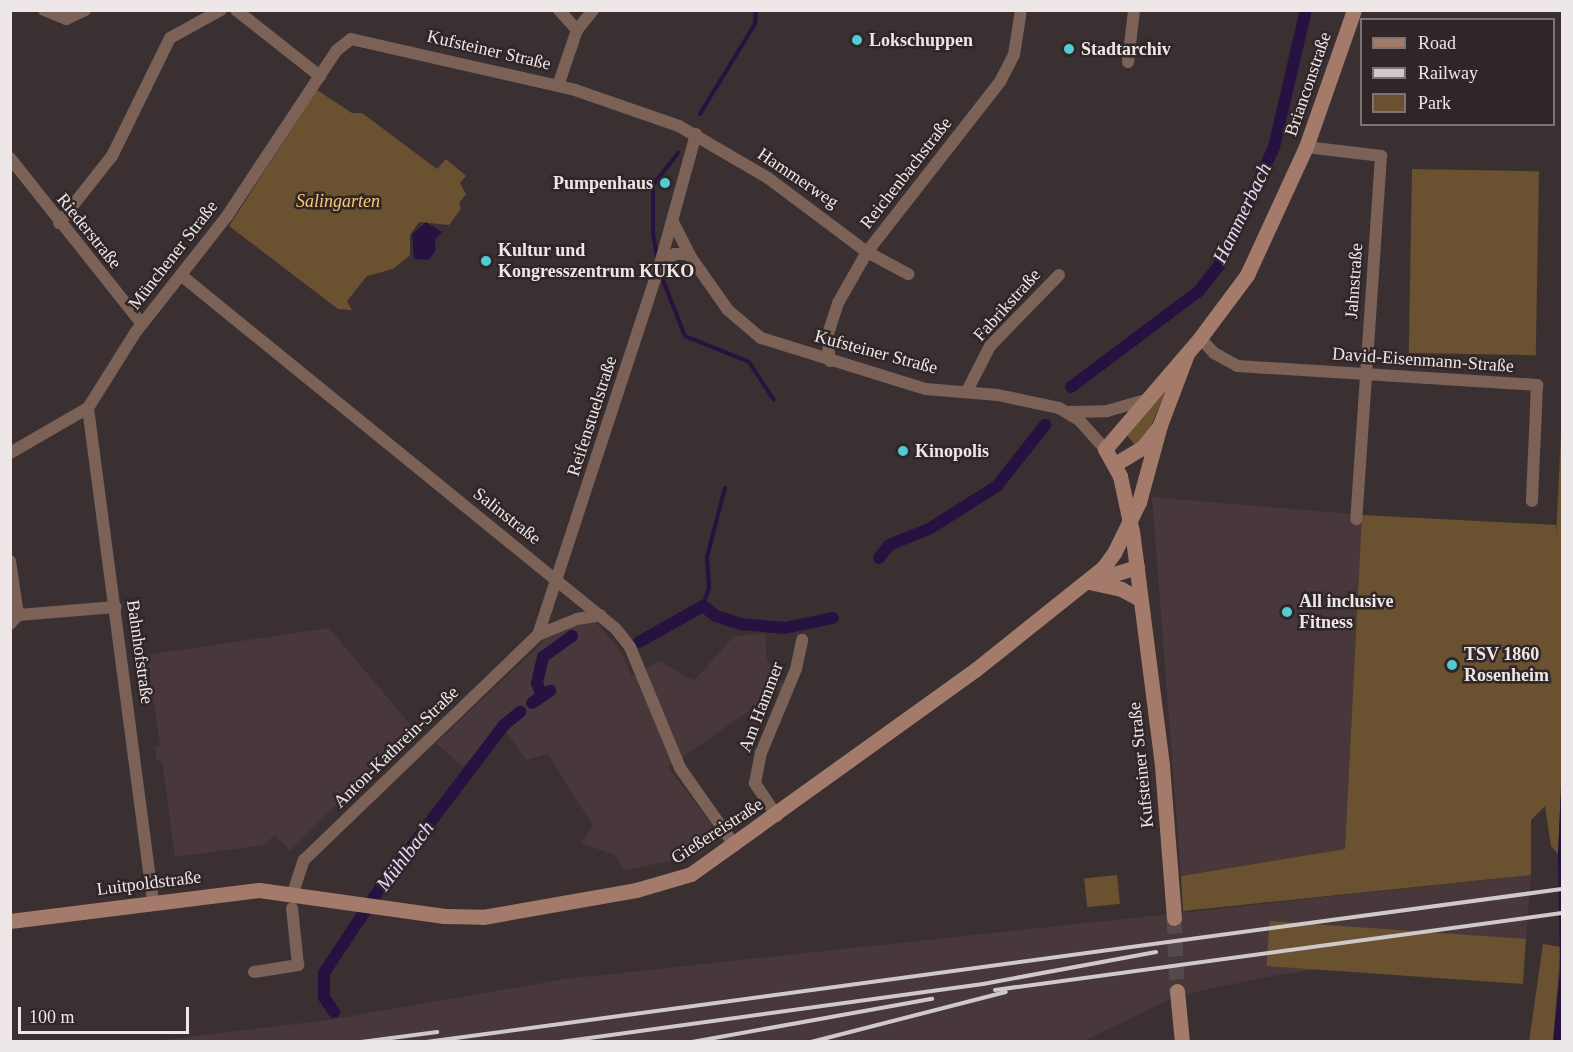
<!DOCTYPE html>
<meta charset="utf-8">
<style>
body{margin:0}
#map{position:relative;width:1573px;height:1052px;overflow:hidden;background:#3a3032;font-family:Georgia,serif}
div>[style]{position:absolute}
.built>*{inset:0;background:#48383b}
.green>*{inset:0;background:#6a512f;transform-origin:0 0}
.water>*{inset:0;background:#261240}
.stream>*{height:4px;margin:-2px;padding:0 2px;transform-origin:2px;border-radius:2px;background:#261240}
.canal>*{height:12px;margin:-6px;padding:0 6px;transform-origin:6px;border-radius:6px;background:#261240}
.secondary-tunnel>*{height:15px;margin-top:-7.5px;transform-origin:0;background:repeating-linear-gradient(90deg,#554b4d 0 15px,transparent 0 23px)}
.street>*{height:12px;margin:-6px;padding:0 6px;transform-origin:6px;border-radius:6px;background:#7c6157}
.secondary>*{height:15px;margin:-7.5px;padding:0 7.5px;transform-origin:7.5px;border-radius:7.5px;background:#a47a6a}
.rail>*{height:4px;margin:-2px;padding:0 2px;transform-origin:2px;border-radius:2px;background:#d0c9ca}
.dots>*{width:16px;height:16px;translate:-50% -50%;box-sizing:border-box;border:3px solid #302628;border-radius:50%}
span{translate:-50% -50%;white-space:nowrap;text-align:center;line-height:1.15;-webkit-text-stroke:5px #302628;paint-order:stroke}
.poi-label{font-size:18px;color:#eee7e8;font-weight:700}
.left{translate:0 -50%;text-align:left}
.right{translate:-100% -50%;text-align:right}
.street-label{font-size:18px;color:#eee7e8}
.park-label{font-size:18px;color:#fec678;font-style:italic}
.water-label{font-size:20px;color:#e3d9f9;font-style:italic}
.frame{position:absolute;inset:0;border:12px solid #eee7e8;pointer-events:none}
.legend{position:absolute;left:1360px;top:18px;width:195px;height:108px;box-sizing:border-box;background:#302628;border:2px solid #7c7375;margin:0;padding:8px 10px;list-style:none;font-size:18px;color:#eee7e8}
.legend li{display:flex;align-items:center;gap:12px;height:30px}
.legend b{width:30px;border:2px solid #7c7375}
.scale{position:absolute;left:18px;top:1007px;width:171px;height:27px;box-sizing:border-box;border:3px solid #eee7e8;border-top:0;padding-left:8px;font-size:18px;line-height:21px;white-space:nowrap;color:#eee7e8;-webkit-text-stroke:4px #302628;paint-order:stroke}
</style>
<div id="map">
<div class="built">
<div style="clip-path:polygon(1152px 497px,1362px 515px,1345px 849px,1181px 876px)"></div>
<div style="clip-path:polygon(596px 622px,619px 649px,632px 676px,659px 661px,694px 681px,734px 636px,765px 634px,767px 660px,785px 686px,668px 767px,722px 838px,696px 856px,624px 870px,615px 855px,581px 843px,593px 826px,548px 754px,526px 760px,506px 732px,462px 766px,436px 743px,547px 638px,582px 623px)"></div>
<div style="clip-path:polygon(329px 628px,413px 728px,290px 851px,275px 835px,264px 845px,175px 857px,162px 761px,157px 761px,155px 747px,160px 745px,147px 655px)"></div>
<div style="clip-path:polygon(1531px 875px,1526px 939px,1272px 976px,1176px 996px,1084px 1041px,146px 1042px,329px 1020px,565px 979px)"></div>
</div>
<div class="green">
<div style="clip-path:polygon(317px 90px,352px 113px,362px 113px,437px 169px,446px 159px,466px 176px,460px 183px,466px 194px,459px 203px,461px 209px,449px 225px,419px 222px,410px 235px,410px 255px,393px 269px,367px 276px,347px 301px,352px 310px,338px 309px,229px 226px)"></div>
<div style="left:1412px;top:169px;width:127px;height:184px;rotate:1deg"></div>
<div style="clip-path:polygon(1168px 385px,1150px 429px,1135px 445px,1126px 434px)"></div>
<div style="clip-path:polygon(1562px 413px,1562px 766px,1558px 854px,1551px 846px,1545px 806px,1531px 820px,1531px 875px,1183px 911px,1181px 876px,1345px 849px,1362px 515px,1556px 525px,1556px 538px)"></div>
<div style="left:1117px;top:875px;width:29px;height:33px;rotate:84deg"></div>
<div style="left:1526px;top:939px;width:45px;height:257px;rotate:94deg"></div>
<div style="clip-path:polygon(1543px 944px,1561px 947px,1553px 1041px,1529px 1042px)"></div>
</div>
<div class="water">
<div style="clip-path:polygon(426px 222px,442px 232px,435px 240px,436px 250px,429px 260px,414px 259px,412px 234px)"></div>
<div style="clip-path:polygon(1562px 766px,1562px 1041px,1553px 1042px,1560px 972px,1558px 854px)"></div>
</div>
<div class="stream">
<div style="left:700px;top:114px;width:105px;rotate:-58.6deg"></div>
<div style="left:755px;top:24px;width:14px;rotate:-86deg"></div>
<div style="left:657px;top:256px;width:23px;rotate:-100deg"></div>
<div style="left:653px;top:233px;width:48px;rotate:-90deg"></div>
<div style="left:653px;top:185px;width:41px;rotate:-52deg"></div>
<div style="left:661px;top:275px;width:66px;rotate:68.5deg"></div>
<div style="left:685px;top:336px;width:69px;rotate:22.1deg"></div>
<div style="left:749px;top:362px;width:45px;rotate:56.7deg"></div>
<div style="left:703px;top:606px;width:19px;rotate:-72deg"></div>
<div style="left:709px;top:588px;width:31px;rotate:-94deg"></div>
<div style="left:707px;top:557px;width:71px;rotate:-75.4deg"></div>
</div>
<div class="canal">
<div style="left:1071px;top:387px;width:160px;rotate:-36.9deg"></div>
<div style="left:1199px;top:291px;width:34px;rotate:-52deg"></div>
<div style="left:1220px;top:264px;width:129px;rotate:-65.2deg"></div>
<div style="left:1274px;top:147px;width:141px;rotate:-76.9deg"></div>
<div style="left:879px;top:558px;width:16px;rotate:-52deg"></div>
<div style="left:889px;top:545px;width:43px;rotate:-21.8deg"></div>
<div style="left:929px;top:529px;width:80px;rotate:-32.3deg"></div>
<div style="left:997px;top:486px;width:78px;rotate:-51.8deg"></div>
<div style="left:639px;top:642px;width:73px;rotate:-29.4deg"></div>
<div style="left:703px;top:606px;width:16px;rotate:38deg"></div>
<div style="left:716px;top:616px;width:26px;rotate:18deg"></div>
<div style="left:741px;top:624px;width:44px;rotate:5.2deg"></div>
<div style="left:785px;top:628px;width:49px;rotate:-11.8deg"></div>
<div style="left:542px;top:696px;width:14px;rotate:-111deg"></div>
<div style="left:537px;top:683px;width:27px;rotate:-77deg"></div>
<div style="left:543px;top:657px;width:36px;rotate:-36deg"></div>
<div style="left:532px;top:703px;width:22px;rotate:-34deg"></div>
<div style="left:334px;top:1012px;width:18px;rotate:-124deg"></div>
<div style="left:324px;top:997px;width:24px;rotate:-90deg"></div>
<div style="left:324px;top:973px;width:103px;rotate:-56.5deg"></div>
<div style="left:381px;top:887px;width:203px;rotate:-52.8deg"></div>
<div style="left:504px;top:725px;width:21px;rotate:-39deg"></div>
</div>
<div class="secondary-tunnel">
<div style="left:1174px;top:918px;width:73px;rotate:87.6deg"></div>
</div>
<div class="street">
<div style="left:44px;top:10px;width:24px;rotate:22deg"></div>
<div style="left:66px;top:19px;width:21px;rotate:-25deg"></div>
<div style="left:236px;top:10px;width:107px;rotate:38.2deg"></div>
<div style="left:559px;top:10px;width:27px;rotate:48deg"></div>
<div style="left:1128px;top:62px;width:52px;rotate:-83.4deg"></div>
<div style="left:558px;top:86px;width:59px;rotate:-71.3deg"></div>
<div style="left:577px;top:30px;width:26px;rotate:-51deg"></div>
<div style="left:1306px;top:147px;width:76px;rotate:6.8deg"></div>
<div style="left:1381px;top:156px;width:364px;rotate:93.9deg"></div>
<div style="left:10px;top:158px;width:212px;rotate:51.5deg"></div>
<div style="left:673px;top:222px;width:38px;rotate:63deg"></div>
<div style="left:690px;top:256px;width:66px;rotate:54.9deg"></div>
<div style="left:728px;top:310px;width:43px;rotate:40.3deg"></div>
<div style="left:761px;top:338px;width:173px;rotate:17.2deg"></div>
<div style="left:926px;top:389px;width:72px;rotate:4.8deg"></div>
<div style="left:998px;top:395px;width:62px;rotate:12deg"></div>
<div style="left:1059px;top:408px;width:23px;rotate:31deg"></div>
<div style="left:1079px;top:420px;width:39px;rotate:48deg"></div>
<div style="left:59px;top:223px;width:85px;rotate:-51.7deg"></div>
<div style="left:112px;top:156px;width:131px;rotate:-63.8deg"></div>
<div style="left:170px;top:38px;width:58px;rotate:-28.8deg"></div>
<div style="left:660px;top:264px;width:18px;rotate:-34deg"></div>
<div style="left:675px;top:254px;width:14px"></div>
<div style="left:182px;top:276px;width:559px;rotate:39.12deg"></div>
<div style="left:616px;top:629px;width:23px;rotate:52deg"></div>
<div style="left:630px;top:647px;width:131px;rotate:67.5deg"></div>
<div style="left:680px;top:768px;width:95px;rotate:54.8deg"></div>
<div style="left:1200px;top:338px;width:21px;rotate:47deg"></div>
<div style="left:1214px;top:353px;width:26px;rotate:29deg"></div>
<div style="left:1237px;top:366px;width:301px;rotate:3.6deg"></div>
<div style="left:1537px;top:385px;width:116px;rotate:92.5deg"></div>
<div style="left:830px;top:361px;width:24px;rotate:-97deg"></div>
<div style="left:827px;top:337px;width:36px;rotate:-72deg"></div>
<div style="left:838px;top:303px;width:59px;rotate:-60.4deg"></div>
<div style="left:867px;top:252px;width:216px;rotate:-52deg"></div>
<div style="left:1000px;top:82px;width:30px;rotate:-63deg"></div>
<div style="left:1014px;top:55px;width:46px;rotate:-81.2deg"></div>
<div style="left:967px;top:391px;width:51px;rotate:-62.9deg"></div>
<div style="left:990px;top:346px;width:99px;rotate:-45.8deg"></div>
<div style="left:88px;top:408px;width:498px;rotate:82.5deg"></div>
<div style="left:1068px;top:412px;width:39px;rotate:-1deg"></div>
<div style="left:1107px;top:411px;width:41px;rotate:-15.8deg"></div>
<div style="left:10px;top:453px;width:90px;rotate:-30deg"></div>
<div style="left:88px;top:408px;width:89px;rotate:-57.9deg"></div>
<div style="left:135px;top:333px;width:149px;rotate:-51.8deg"></div>
<div style="left:227px;top:216px;width:199px;rotate:-56.5deg"></div>
<div style="left:337px;top:50px;width:18px;rotate:-38deg"></div>
<div style="left:351px;top:39px;width:230px;rotate:12.8deg"></div>
<div style="left:575px;top:90px;width:110px;rotate:19.1deg"></div>
<div style="left:679px;top:126px;width:103px;rotate:30.3deg"></div>
<div style="left:768px;top:178px;width:124px;rotate:36.8deg"></div>
<div style="left:867px;top:252px;width:47px;rotate:28.2deg"></div>
<div style="left:10px;top:561px;width:55px;rotate:81.6deg"></div>
<div style="left:18px;top:615px;width:12px;rotate:132deg"></div>
<div style="left:18px;top:615px;width:98px;rotate:-4.7deg"></div>
<div style="left:538px;top:635px;width:42px;rotate:-22.3deg"></div>
<div style="left:577px;top:619px;width:24px;rotate:-9deg"></div>
<div style="left:777px;top:816px;width:40px;rotate:-124deg"></div>
<div style="left:755px;top:783px;width:31px;rotate:-79deg"></div>
<div style="left:761px;top:753px;width:91px;rotate:-67.4deg"></div>
<div style="left:796px;top:669px;width:30px;rotate:-78deg"></div>
<div style="left:293px;top:893px;width:35px;rotate:-72deg"></div>
<div style="left:304px;top:860px;width:325px;rotate:-43.9deg"></div>
<div style="left:538px;top:635px;width:391px;rotate:-71.8deg"></div>
<div style="left:660px;top:264px;width:135px;rotate:-74.5deg"></div>
<div style="left:254px;top:972px;width:45px;rotate:-9deg"></div>
<div style="left:298px;top:965px;width:57px;rotate:-96deg"></div>
</div>
<div class="secondary">
<div style="left:1115px;top:464px;width:31px;rotate:-31deg"></div>
<div style="left:1142px;top:448px;width:28px;rotate:-51deg"></div>
<div style="left:1094px;top:580px;width:45px;rotate:-16.8deg"></div>
<div style="left:1089px;top:582px;width:33px;rotate:12deg"></div>
<div style="left:1121px;top:589px;width:21px;rotate:28deg"></div>
<div style="left:1174px;top:918px;width:153px;rotate:-94.5deg"></div>
<div style="left:1162px;top:765px;width:235px;rotate:-97.3deg"></div>
<div style="left:1132px;top:532px;width:57px;rotate:-102.1deg"></div>
<div style="left:1120px;top:476px;width:31px;rotate:-119deg"></div>
<div style="left:1105px;top:449px;width:146px;rotate:-49.4deg"></div>
<div style="left:1200px;top:338px;width:79px;rotate:-53.3deg"></div>
<div style="left:1247px;top:275px;width:141px;rotate:-65.3deg"></div>
<div style="left:1306px;top:147px;width:145px;rotate:-70.7deg"></div>
<div style="left:10px;top:921px;width:251px;rotate:-7.1deg"></div>
<div style="left:259px;top:890px;width:187px;rotate:8deg"></div>
<div style="left:444px;top:916px;width:39px;rotate:1deg"></div>
<div style="left:483px;top:917px;width:155px;rotate:-10deg"></div>
<div style="left:636px;top:890px;width:57px;rotate:-16.2deg"></div>
<div style="left:691px;top:874px;width:350px;rotate:-35.7deg"></div>
<div style="left:975px;top:670px;width:164px;rotate:-38.6deg"></div>
<div style="left:1103px;top:568px;width:19px;rotate:-54deg"></div>
<div style="left:1114px;top:553px;width:57px;rotate:-63.9deg"></div>
<div style="left:1139px;top:502px;width:80px;rotate:-74.7deg"></div>
<div style="left:1160px;top:425px;width:76px;rotate:-69.2deg"></div>
<div style="left:1177px;top:991px;width:51px;rotate:84.4deg"></div>
</div>
<div class="rail">
<div style="left:995px;top:990px;width:572px;rotate:-7.73deg"></div>
<div style="left:361px;top:1042px;width:77px;rotate:-7.5deg"></div>
<div style="left:426px;top:1042px;width:1146px;rotate:-7.67deg"></div>
<div style="left:560px;top:1042px;width:427px;rotate:-7.8deg"></div>
<div style="left:983px;top:984px;width:176px;rotate:-10.5deg"></div>
<div style="left:692px;top:1042px;width:244px;rotate:-10.2deg"></div>
<div style="left:811px;top:1042px;width:201px;rotate:-14.4deg"></div>
</div>
<div class="dots">
<div style="left:857px;top:40px;background:#51ccd2"></div>
<div style="left:1069px;top:49px;background:#51ccd2"></div>
<div style="left:665px;top:183px;background:#51ccd2"></div>
<div style="left:486px;top:261px;background:#51ccd2"></div>
<div style="left:903px;top:451px;background:#51ccd2"></div>
<div style="left:1287px;top:612px;background:#51ccd2"></div>
<div style="left:1452px;top:665px;background:#51ccd2"></div>
</div>
<div class="poi-label">
<span class="left" style="left:869px;top:40px">Lokschuppen</span>
<span class="left" style="left:1081px;top:49px">Stadtarchiv</span>
<span class="right" style="left:653px;top:183px">Pumpenhaus</span>
<span class="left" style="left:498px;top:261px">Kultur und<br>Kongresszentrum KUKO</span>
<span class="left" style="left:915px;top:451px">Kinopolis</span>
<span class="left" style="left:1299px;top:612px">All inclusive<br>Fitness</span>
<span class="left" style="left:1464px;top:665px">TSV 1860<br>Rosenheim</span>
</div>
<div class="street-label">
<span style="left:489px;top:50px;rotate:13deg">Kufsteiner Straße</span>
<span style="left:1308px;top:84px;rotate:-71deg">Brianconstraße</span>
<span style="left:906px;top:173px;rotate:-52deg">Reichenbachstraße</span>
<span style="left:798px;top:178px;rotate:34deg">Hammerweg</span>
<span style="left:89px;top:231px;rotate:51deg">Riederstraße</span>
<span style="left:173px;top:255px;rotate:-52deg">Münchener Straße</span>
<span style="left:1354px;top:281px;rotate:-86deg">Jahnstraße</span>
<span style="left:1007px;top:305px;rotate:-48deg">Fabrikstraße</span>
<span style="left:876px;top:352px;rotate:15deg">Kufsteiner Straße</span>
<span style="left:1423px;top:360px;rotate:4deg">David-Eisenmann-Straße</span>
<span style="left:592px;top:416px;rotate:-72deg">Reifenstuelstraße</span>
<span style="left:507px;top:516px;rotate:38deg">Salinstraße</span>
<span style="left:140px;top:652px;rotate:82deg">Bahnhofstraße</span>
<span style="left:761px;top:707px;rotate:-69deg">Am Hammer</span>
<span style="left:396px;top:747px;rotate:-44deg">Anton-Kathrein-Straße</span>
<span style="left:1141px;top:765px;rotate:-96deg">Kufsteiner Straße</span>
<span style="left:717px;top:831px;rotate:-33deg">Gießereistraße</span>
<span style="left:149px;top:883px;rotate:-7deg">Luitpoldstraße</span>
</div>
<div class="park-label">
<span style="left:338px;top:201px">Salingarten</span>
</div>
<div class="water-label">
<span style="left:1242px;top:213px;rotate:-64deg">Hammerbach</span>
<span style="left:405px;top:856px;rotate:-53deg">Mühlbach</span>
</div>
<div class="frame"></div>
<ul class="legend">
<li><b style="height:8px;background:#a47a6a"></b>Road</li>
<li><b style="height:8px;background:#d0c9ca"></b>Railway</li>
<li><b style="height:16px;background:#6a512f"></b>Park</li>
</ul>
<div class="scale">100 m</div>
</div>
